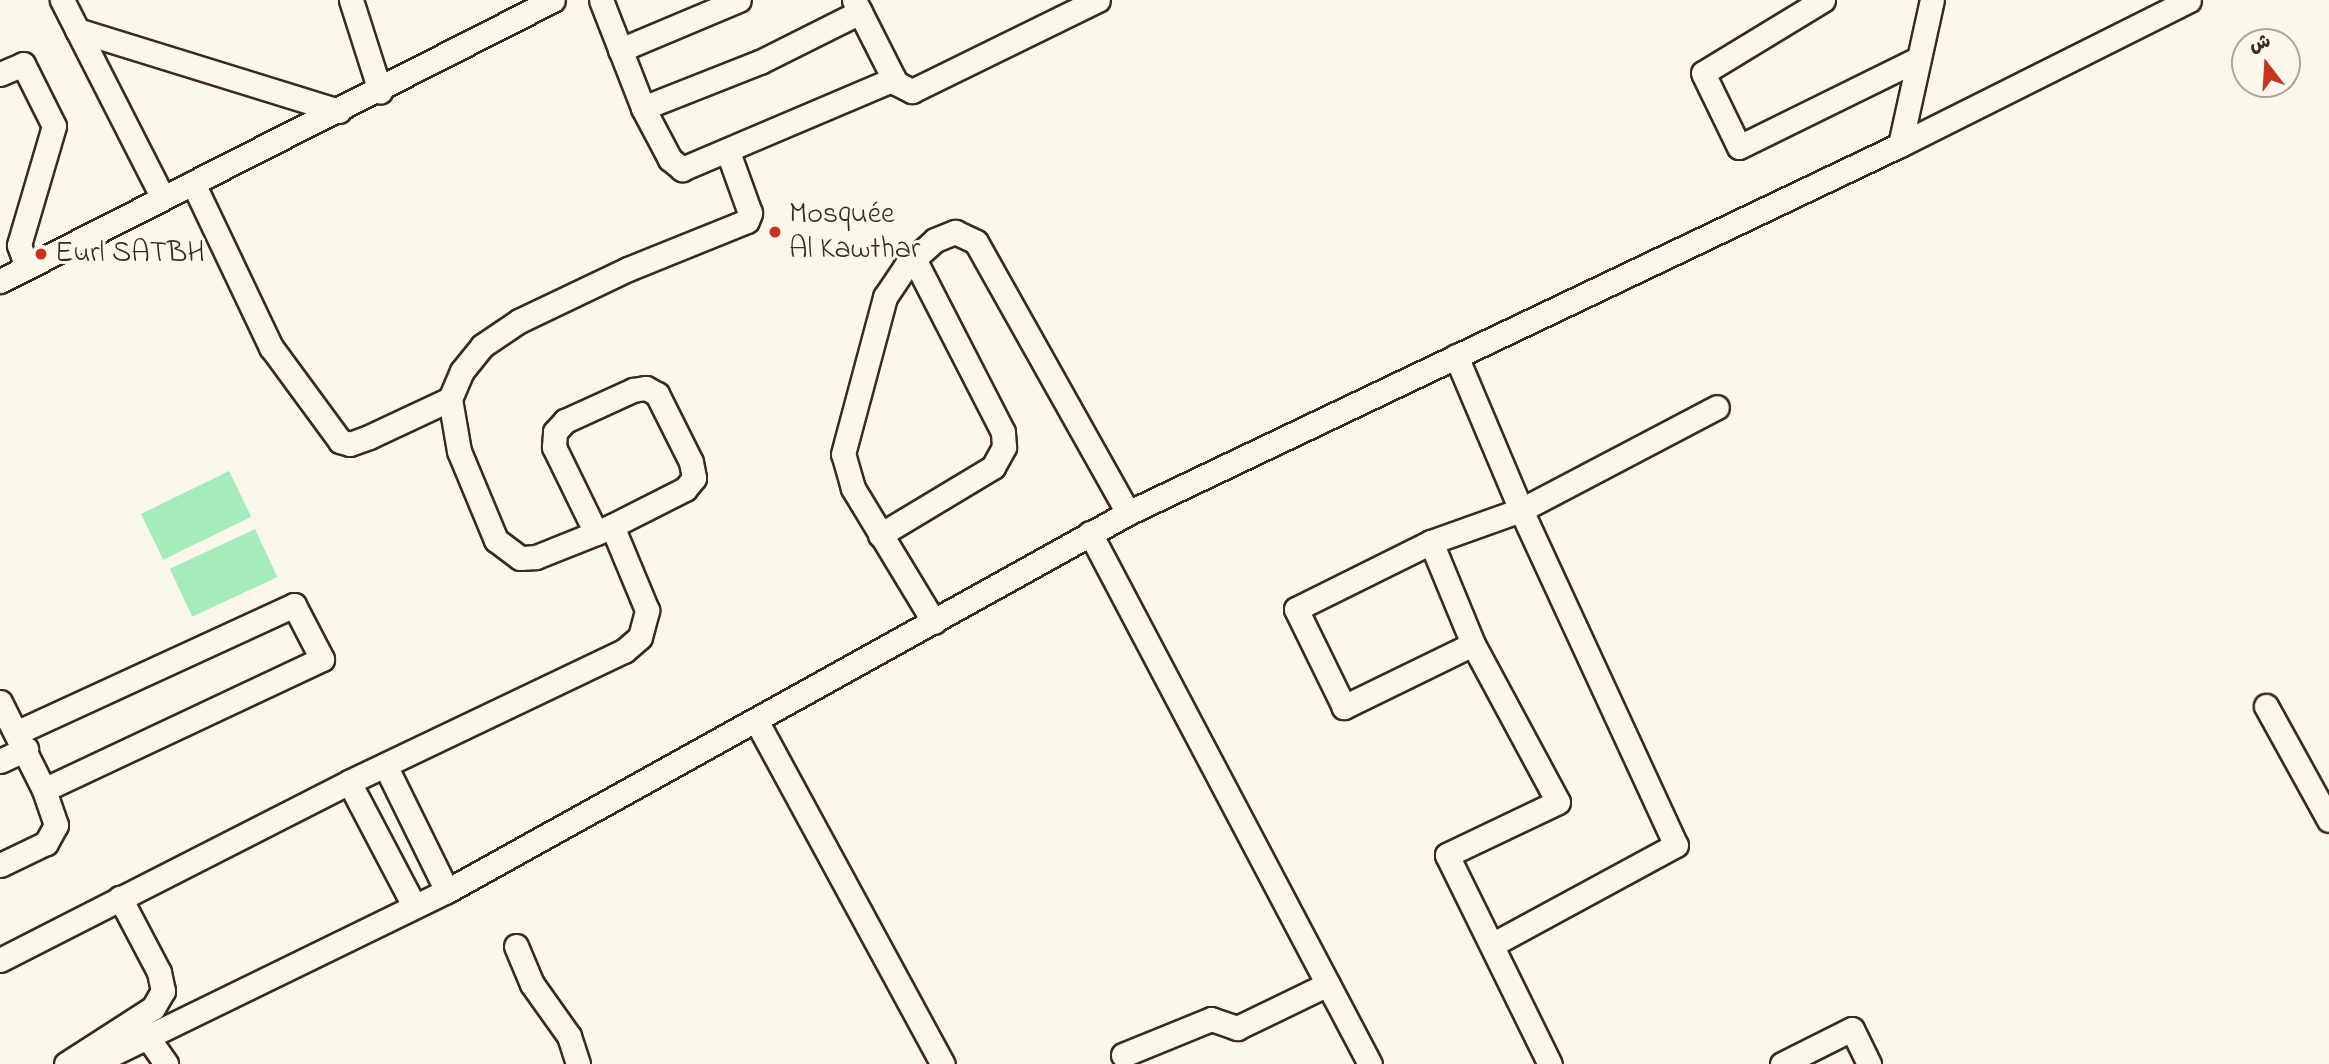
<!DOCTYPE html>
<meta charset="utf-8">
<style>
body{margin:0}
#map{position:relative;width:2329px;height:1064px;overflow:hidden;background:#fbf7ec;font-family:"Indie Flower","Playpen Sans Arabic",sans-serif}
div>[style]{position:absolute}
.green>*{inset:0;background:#a4edbb;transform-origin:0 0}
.roads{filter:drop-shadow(2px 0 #3b2a1e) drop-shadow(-2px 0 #3b2a1e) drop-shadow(0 2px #3b2a1e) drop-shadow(0 -2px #3b2a1e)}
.minor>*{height:23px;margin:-11.5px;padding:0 11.5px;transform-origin:11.5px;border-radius:11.5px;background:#fbf7ec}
.dots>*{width:19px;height:19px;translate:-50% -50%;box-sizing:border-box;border:4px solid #fbf7ec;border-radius:50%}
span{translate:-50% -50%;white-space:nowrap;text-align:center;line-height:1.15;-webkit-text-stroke:6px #fbf7ec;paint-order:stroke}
.poi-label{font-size:30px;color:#3b2a1e}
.left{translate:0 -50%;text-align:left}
.north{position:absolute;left:2231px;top:28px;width:70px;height:70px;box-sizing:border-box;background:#fbf7ec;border:2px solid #aea59a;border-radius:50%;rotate:343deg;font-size:19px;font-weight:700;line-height:28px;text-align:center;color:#3b2a1e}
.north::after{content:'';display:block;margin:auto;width:24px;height:32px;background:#c8321e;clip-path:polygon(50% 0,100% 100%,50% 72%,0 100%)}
</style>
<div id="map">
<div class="green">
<div style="left:229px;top:471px;width:51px;height:98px;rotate:64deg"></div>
<div style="left:255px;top:529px;width:53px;height:94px;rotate:65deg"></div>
</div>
<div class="roads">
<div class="minor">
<div style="left:62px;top:0;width:222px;rotate:63deg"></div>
<div style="left:351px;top:0;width:96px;rotate:72.3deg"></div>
<div style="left:601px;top:0;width:116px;rotate:68.7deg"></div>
<div style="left:643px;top:108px;width:58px;rotate:62.1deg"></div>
<div style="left:670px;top:159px;width:16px;rotate:40deg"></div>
<div style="left:682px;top:169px;width:230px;rotate:-23deg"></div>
<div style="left:854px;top:0;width:93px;rotate:63.2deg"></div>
<div style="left:896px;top:83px;width:18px;rotate:27deg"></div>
<div style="left:912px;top:91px;width:207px;rotate:-26.1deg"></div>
<div style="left:1823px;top:0;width:140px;rotate:148.7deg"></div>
<div style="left:1703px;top:73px;width:82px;rotate:64.1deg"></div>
<div style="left:1739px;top:147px;width:199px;rotate:-26.2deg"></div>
<div style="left:77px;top:30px;width:274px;rotate:17.2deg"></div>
<div style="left:620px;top:50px;width:129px;rotate:-22.8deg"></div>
<div style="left:0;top:74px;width:25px;rotate:-23deg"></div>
<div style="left:23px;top:64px;width:69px;rotate:63.4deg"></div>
<div style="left:54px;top:126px;width:124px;rotate:106.4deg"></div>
<div style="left:19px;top:245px;width:23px;rotate:70deg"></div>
<div style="left:643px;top:108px;width:126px;rotate:-21.5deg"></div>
<div style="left:760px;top:62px;width:112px;rotate:-26.6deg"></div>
<div style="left:1900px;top:145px;width:148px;rotate:-77.6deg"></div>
<div style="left:193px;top:183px;width:182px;rotate:64.6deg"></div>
<div style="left:271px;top:347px;width:117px;rotate:53.7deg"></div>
<div style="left:340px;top:441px;width:10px;rotate:17deg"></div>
<div style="left:350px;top:444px;width:20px;rotate:-20deg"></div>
<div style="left:369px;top:437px;width:89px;rotate:-25.1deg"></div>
<div style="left:0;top:281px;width:620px;rotate:-26.94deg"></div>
<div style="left:1456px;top:356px;width:167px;rotate:67.1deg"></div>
<div style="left:1521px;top:510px;width:369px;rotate:65.2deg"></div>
<div style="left:1676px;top:845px;width:209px;rotate:151.5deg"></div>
<div style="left:596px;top:533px;width:96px;rotate:-116deg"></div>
<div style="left:554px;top:447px;width:15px;rotate:-86deg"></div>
<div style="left:555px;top:432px;width:15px;rotate:-48deg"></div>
<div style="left:565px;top:421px;width:75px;rotate:-24.5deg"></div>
<div style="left:633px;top:390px;width:13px;rotate:-9deg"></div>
<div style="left:646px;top:388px;width:13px;rotate:29deg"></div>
<div style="left:657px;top:394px;width:76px;rotate:63.4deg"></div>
<div style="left:691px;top:462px;width:16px;rotate:79deg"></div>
<div style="left:694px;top:478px;width:14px;rotate:129deg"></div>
<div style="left:685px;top:489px;width:82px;rotate:153.1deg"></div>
<div style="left:612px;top:526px;width:17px;rotate:156deg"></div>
<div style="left:596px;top:533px;width:65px;rotate:158.2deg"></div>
<div style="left:536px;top:557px;width:16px;rotate:176deg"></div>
<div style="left:520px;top:558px;width:30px;rotate:-143deg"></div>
<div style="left:496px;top:540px;width:96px;rotate:-112.6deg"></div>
<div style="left:459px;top:451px;width:53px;rotate:-99.8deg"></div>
<div style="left:450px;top:399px;width:30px;rotate:-67deg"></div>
<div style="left:462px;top:371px;width:32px;rotate:-51deg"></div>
<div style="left:482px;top:346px;width:45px;rotate:-34deg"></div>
<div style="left:519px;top:321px;width:121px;rotate:-25.5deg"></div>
<div style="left:628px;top:269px;width:128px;rotate:-22deg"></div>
<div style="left:747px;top:221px;width:9px;rotate:-69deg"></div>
<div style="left:750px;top:213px;width:65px;rotate:-109.8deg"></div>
<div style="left:1090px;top:533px;width:600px;rotate:62.2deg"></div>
<div style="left:880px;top:535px;width:132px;rotate:-31deg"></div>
<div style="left:993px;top:467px;width:23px;rotate:-61deg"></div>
<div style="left:1004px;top:447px;width:15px;rotate:-94deg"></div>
<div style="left:1003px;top:432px;width:197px;rotate:-117.2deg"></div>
<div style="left:1431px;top:542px;width:96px;rotate:-19.6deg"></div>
<div style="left:1521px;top:510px;width:221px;rotate:-27.7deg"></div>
<div style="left:934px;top:622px;width:157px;rotate:-121.2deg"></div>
<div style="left:853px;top:488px;width:35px;rotate:-106deg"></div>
<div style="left:843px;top:454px;width:163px;rotate:-75deg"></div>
<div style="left:885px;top:297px;width:36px;rotate:-56deg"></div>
<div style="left:905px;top:267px;width:40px;rotate:-42deg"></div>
<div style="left:935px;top:240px;width:22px;rotate:-22deg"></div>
<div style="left:955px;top:232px;width:23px;rotate:25deg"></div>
<div style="left:976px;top:242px;width:311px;rotate:60.7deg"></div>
<div style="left:1473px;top:644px;width:144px;rotate:154deg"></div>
<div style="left:1344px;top:707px;width:109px;rotate:-116.1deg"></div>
<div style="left:1296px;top:609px;width:151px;rotate:-26.4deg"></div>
<div style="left:1431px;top:542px;width:110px;rotate:67.6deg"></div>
<div style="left:1473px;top:644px;width:179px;rotate:61.7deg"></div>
<div style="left:1558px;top:802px;width:123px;rotate:154.5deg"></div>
<div style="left:1447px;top:855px;width:233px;rotate:63.8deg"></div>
<div style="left:0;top:702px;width:98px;rotate:63.4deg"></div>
<div style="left:44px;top:790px;width:37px;rotate:71deg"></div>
<div style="left:56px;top:825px;width:21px;rotate:119deg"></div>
<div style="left:46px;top:843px;width:51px;rotate:154.4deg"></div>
<div style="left:2266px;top:706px;width:130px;rotate:61.1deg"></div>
<div style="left:757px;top:722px;width:389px;rotate:61.5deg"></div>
<div style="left:18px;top:732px;width:304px;rotate:-24.7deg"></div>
<div style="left:294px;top:605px;width:61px;rotate:62.6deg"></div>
<div style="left:322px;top:659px;width:307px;rotate:154.8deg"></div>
<div style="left:0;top:761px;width:29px;rotate:-25deg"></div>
<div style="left:385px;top:765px;width:140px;rotate:63.8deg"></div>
<div style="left:349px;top:782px;width:140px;rotate:62.3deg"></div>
<div style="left:516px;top:946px;width:41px;rotate:67.2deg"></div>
<div style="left:532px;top:984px;width:64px;rotate:54.6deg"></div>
<div style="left:569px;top:1036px;width:29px;rotate:72deg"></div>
<div style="left:0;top:960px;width:392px;rotate:-27deg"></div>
<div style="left:349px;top:782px;width:305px;rotate:-25.5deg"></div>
<div style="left:624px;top:651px;width:21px;rotate:-41deg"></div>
<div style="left:640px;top:637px;width:28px;rotate:-75deg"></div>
<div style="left:647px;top:610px;width:91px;rotate:-112.6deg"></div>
<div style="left:146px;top:1035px;width:35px;rotate:55deg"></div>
<div style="left:1123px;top:1055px;width:95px;rotate:-22.2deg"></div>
<div style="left:1211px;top:1019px;width:28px;rotate:19deg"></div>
<div style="left:1237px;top:1028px;width:101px;rotate:-25.8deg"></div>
<div style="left:66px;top:1064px;width:103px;rotate:-32.8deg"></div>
<div style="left:153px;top:1008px;width:20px;rotate:-60deg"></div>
<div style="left:163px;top:991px;width:19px;rotate:-102deg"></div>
<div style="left:159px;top:972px;width:84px;rotate:-117.8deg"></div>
<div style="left:92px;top:1064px;width:395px;rotate:-26deg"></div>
<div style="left:447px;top:891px;width:779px;rotate:-29.03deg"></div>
<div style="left:1128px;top:513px;width:855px;rotate:-25.49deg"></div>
<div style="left:1900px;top:145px;width:323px;rotate:-26.6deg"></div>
<div style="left:1782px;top:1064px;width:78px;rotate:-26.6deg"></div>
<div style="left:1852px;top:1029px;width:39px;rotate:64deg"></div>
</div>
</div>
<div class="dots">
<div style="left:775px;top:232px;background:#c8321e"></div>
<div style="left:41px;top:254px;background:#c8321e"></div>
</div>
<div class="poi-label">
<span class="left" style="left:789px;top:232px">Mosquée<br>Al Kawthar</span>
<span class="left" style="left:55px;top:254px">Eurl SATBH</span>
</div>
<div class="north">ش</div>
</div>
